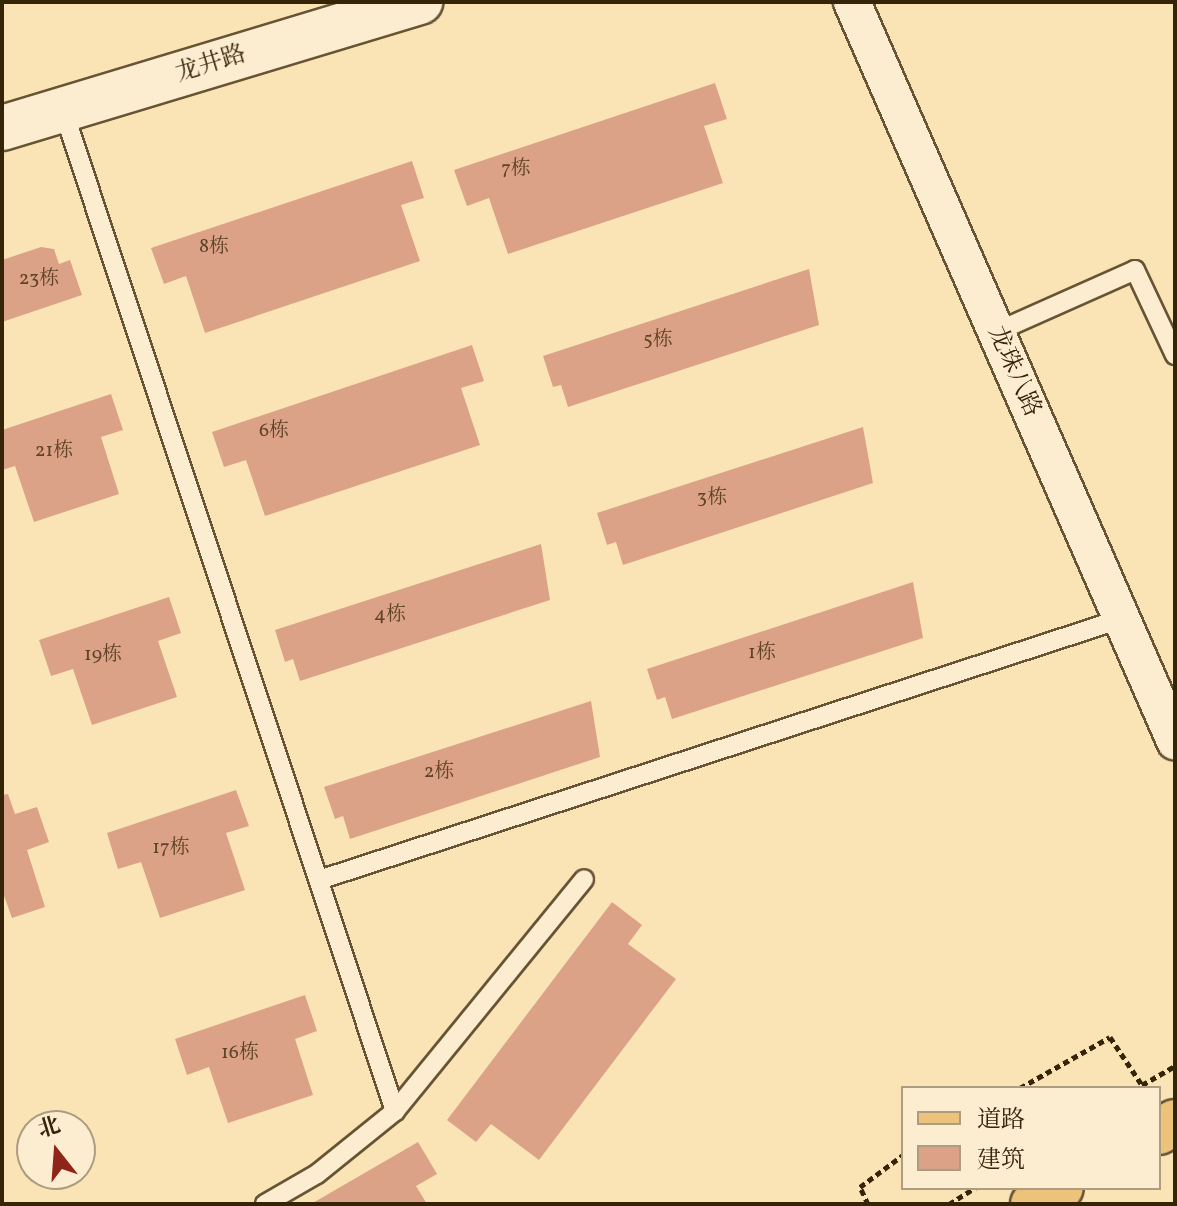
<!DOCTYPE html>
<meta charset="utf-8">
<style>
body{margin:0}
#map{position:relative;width:1177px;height:1206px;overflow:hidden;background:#fae4b6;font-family:Vollkorn,"Noto Serif SC",serif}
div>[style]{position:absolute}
.building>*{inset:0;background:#dca288}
.path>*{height:5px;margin-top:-2.5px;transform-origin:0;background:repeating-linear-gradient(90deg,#362408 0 6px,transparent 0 10px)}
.roads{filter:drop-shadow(2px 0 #675434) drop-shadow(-2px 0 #675434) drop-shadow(0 2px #675434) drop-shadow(0 -2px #675434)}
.lane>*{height:18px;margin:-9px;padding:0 9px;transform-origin:9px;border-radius:9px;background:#fcedd0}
.street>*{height:36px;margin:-18px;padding:0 18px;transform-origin:18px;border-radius:18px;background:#fcedd0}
.secondary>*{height:44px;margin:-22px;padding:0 22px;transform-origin:22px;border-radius:22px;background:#fcedd0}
.primary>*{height:44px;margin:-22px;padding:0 22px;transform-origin:22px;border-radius:22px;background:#edc27b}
span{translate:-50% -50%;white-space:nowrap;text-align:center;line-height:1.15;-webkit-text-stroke:6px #fcedd0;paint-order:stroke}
.number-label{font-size:20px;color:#604428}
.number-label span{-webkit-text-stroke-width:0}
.street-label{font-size:24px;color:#362408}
.frame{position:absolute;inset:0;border:4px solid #362408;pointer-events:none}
.legend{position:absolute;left:901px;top:1086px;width:260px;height:104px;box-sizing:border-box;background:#fcedd0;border:2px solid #ad9d80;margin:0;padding:10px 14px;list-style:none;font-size:24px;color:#362408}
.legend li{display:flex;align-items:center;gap:16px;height:40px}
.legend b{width:40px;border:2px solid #ad9d80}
.north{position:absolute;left:16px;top:1110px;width:80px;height:80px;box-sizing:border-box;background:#fcedd0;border:2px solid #ad9d80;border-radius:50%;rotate:343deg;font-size:22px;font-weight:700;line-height:32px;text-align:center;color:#362408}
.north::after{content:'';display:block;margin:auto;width:28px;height:36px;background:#8f2418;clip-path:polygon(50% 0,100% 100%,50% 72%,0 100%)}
</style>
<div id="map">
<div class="building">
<div style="clip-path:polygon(715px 83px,727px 119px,704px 126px,723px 183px,508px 254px,489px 198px,467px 206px,454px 170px)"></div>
<div style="clip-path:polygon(412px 161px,424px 198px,401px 205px,420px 261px,205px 333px,186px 276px,164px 284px,151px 248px)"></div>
<div style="clip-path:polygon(41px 247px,54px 249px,59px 264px,70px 260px,82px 295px,2px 322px,2px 260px)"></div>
<div style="clip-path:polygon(809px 269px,819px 325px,568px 407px,561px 385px,553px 387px,543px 356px)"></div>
<div style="clip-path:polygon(472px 345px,484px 381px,461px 388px,480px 445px,265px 516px,246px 460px,224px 467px,212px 432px)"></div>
<div style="clip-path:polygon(111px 394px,123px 430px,101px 437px,119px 494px,34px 522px,15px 466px,2px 470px,2px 430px)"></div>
<div style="clip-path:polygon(863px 427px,873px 483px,623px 565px,616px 542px,607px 545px,597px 513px)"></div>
<div style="clip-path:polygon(541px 544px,550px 600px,300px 681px,293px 659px,285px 662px,275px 630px)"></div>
<div style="clip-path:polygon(913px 582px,923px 638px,672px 719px,665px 697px,657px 700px,647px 669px)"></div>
<div style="clip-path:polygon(169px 597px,181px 633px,158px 641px,177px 697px,92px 725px,73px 669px,51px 676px,39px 640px)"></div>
<div style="clip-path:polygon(591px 701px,600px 757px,350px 839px,343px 816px,335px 819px,324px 787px)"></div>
<div style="clip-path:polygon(236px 790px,249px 826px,226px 833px,245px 890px,160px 918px,141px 862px,118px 869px,107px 833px)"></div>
<div style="clip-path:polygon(8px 794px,15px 814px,37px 807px,49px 842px,27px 850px,45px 907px,12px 918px,2px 890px,2px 795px)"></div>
<div style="clip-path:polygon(612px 902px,642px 925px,628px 944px,676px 979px,539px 1160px,491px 1124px,476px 1142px,447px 1120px)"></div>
<div style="clip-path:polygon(305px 995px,317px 1031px,295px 1039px,313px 1095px,228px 1123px,209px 1067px,187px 1075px,175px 1039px)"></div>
<div style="clip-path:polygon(418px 1142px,437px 1174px,416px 1186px,427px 1204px,311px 1204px)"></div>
</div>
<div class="path">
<div style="left:1020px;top:1088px;width:103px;rotate:-29.5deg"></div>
<div style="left:1110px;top:1037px;width:58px;rotate:56.3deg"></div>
<div style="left:1142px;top:1085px;width:38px;rotate:-30deg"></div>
<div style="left:868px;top:1204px;width:19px;rotate:-115deg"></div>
<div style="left:860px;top:1187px;width:54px;rotate:-36.7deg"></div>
<div style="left:949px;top:1204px;width:31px;rotate:-32deg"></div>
</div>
<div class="roads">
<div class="lane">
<div style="left:63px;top:110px;width:1055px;rotate:71.65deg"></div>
<div style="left:996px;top:332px;width:152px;rotate:-24deg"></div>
<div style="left:1135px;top:270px;width:94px;rotate:64.8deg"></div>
<div style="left:319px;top:880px;width:843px;rotate:-18.03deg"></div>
<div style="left:265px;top:1204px;width:60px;rotate:-30deg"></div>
<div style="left:317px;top:1174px;width:100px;rotate:-38.9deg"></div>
<div style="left:395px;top:1111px;width:299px;rotate:-50.8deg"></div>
</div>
<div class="street">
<div style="left:852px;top:2px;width:807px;rotate:66.39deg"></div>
</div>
<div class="secondary">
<div style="left:2px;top:128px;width:437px;rotate:-16.8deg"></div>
</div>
<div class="primary">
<div style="left:1159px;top:1132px;width:19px;rotate:-32deg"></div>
<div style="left:1033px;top:1204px;width:32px;rotate:-30deg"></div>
</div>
</div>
<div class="number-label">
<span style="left:516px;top:169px">7栋</span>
<span style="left:214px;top:247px">8栋</span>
<span style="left:39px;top:279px">23栋</span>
<span style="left:658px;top:340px">5栋</span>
<span style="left:274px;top:431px">6栋</span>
<span style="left:54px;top:451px">21栋</span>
<span style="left:712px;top:498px">3栋</span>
<span style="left:390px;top:615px">4栋</span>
<span style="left:762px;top:653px">1栋</span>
<span style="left:103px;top:655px">19栋</span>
<span style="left:439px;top:772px">2栋</span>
<span style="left:171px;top:848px">17栋</span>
<span style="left:240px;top:1053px">16栋</span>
</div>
<div class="street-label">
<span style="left:211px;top:65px;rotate:-17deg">龙井路</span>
<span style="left:1013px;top:372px;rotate:66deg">龙珠八路</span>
</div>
<div class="frame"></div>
<ul class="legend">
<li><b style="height:10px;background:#edc27b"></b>道路</li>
<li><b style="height:22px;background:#dca288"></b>建筑</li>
</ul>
<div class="north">北</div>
</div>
